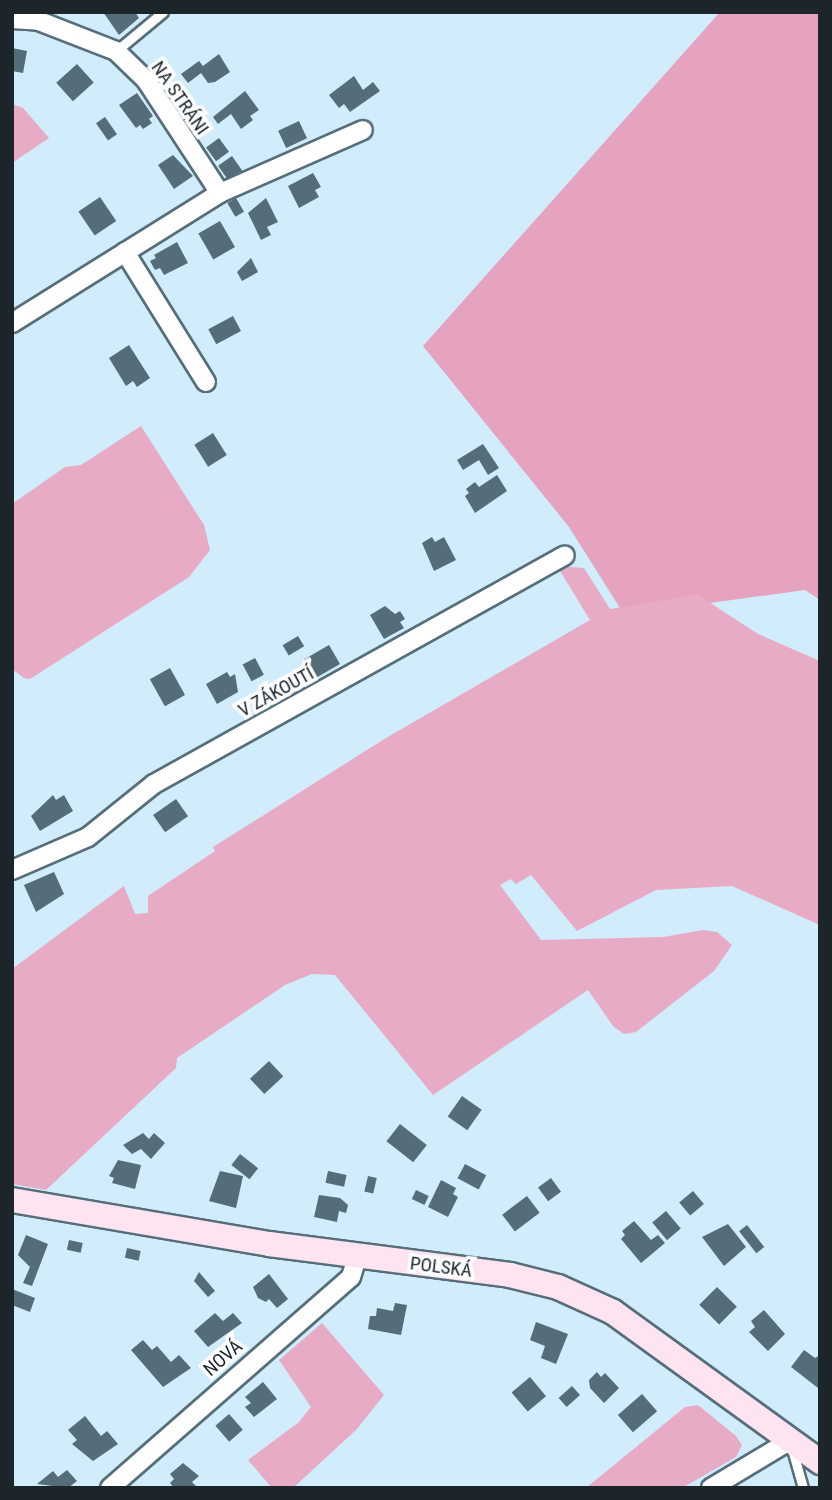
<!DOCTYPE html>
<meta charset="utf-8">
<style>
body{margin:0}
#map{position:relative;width:832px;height:1500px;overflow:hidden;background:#d1ecfa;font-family:"Roboto Condensed",sans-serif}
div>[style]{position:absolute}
.green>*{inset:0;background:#e7abc5}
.forest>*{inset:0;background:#e5a3c0}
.building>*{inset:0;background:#556c79;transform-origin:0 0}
.roads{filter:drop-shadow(2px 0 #566e7a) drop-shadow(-2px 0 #566e7a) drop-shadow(0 2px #566e7a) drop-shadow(0 -2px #566e7a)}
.lane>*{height:9px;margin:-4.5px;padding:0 4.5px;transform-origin:4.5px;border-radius:4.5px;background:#fff}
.street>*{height:18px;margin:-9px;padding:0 9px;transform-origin:9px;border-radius:9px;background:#fff}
.secondary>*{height:24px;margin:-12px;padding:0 12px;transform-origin:12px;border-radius:12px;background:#fee4f0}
span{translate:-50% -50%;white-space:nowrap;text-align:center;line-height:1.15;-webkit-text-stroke:7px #fff;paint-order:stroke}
.street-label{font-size:19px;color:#1b252a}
.frame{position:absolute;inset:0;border:14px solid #1b252a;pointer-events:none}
</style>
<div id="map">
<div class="green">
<div style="clip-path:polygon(12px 104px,23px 108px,49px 138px,12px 163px)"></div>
<div style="clip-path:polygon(141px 426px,204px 525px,210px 550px,189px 577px,30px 679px,24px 678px,12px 669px,12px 504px,65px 467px,81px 465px)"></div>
<div style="clip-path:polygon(557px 566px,584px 568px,610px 609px,698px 595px,758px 634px,820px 661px,820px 925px,732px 886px,656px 890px,577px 931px,531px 875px,516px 884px,511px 879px,500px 885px,541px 940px,663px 937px,703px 930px,717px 932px,732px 945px,714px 971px,636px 1032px,624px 1034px,613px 1026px,588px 990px,433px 1095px,335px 975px,312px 974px,285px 985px,177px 1058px,176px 1068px,46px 1190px,12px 1184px,12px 969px,124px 886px,135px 914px,148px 913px,148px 896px,215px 851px,213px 847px,386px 738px,590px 620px)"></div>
<div style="clip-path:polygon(322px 1323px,384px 1395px,357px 1429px,293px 1488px,272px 1488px,248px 1460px,299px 1422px,311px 1407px,279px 1360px)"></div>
<div style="clip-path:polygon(698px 1405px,736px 1436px,742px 1445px,736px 1457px,682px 1488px,586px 1488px,685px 1407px)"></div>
</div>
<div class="forest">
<div style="clip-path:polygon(720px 12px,820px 12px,820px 600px,805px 590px,710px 603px,698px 595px,620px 608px,569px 527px,423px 346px)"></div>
</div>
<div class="building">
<div style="clip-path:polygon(103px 12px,135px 12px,139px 18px,119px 35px)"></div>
<div style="clip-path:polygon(12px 48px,27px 51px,23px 73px,12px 71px)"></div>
<div style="clip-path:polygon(219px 54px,230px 72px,215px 82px,208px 83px,201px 73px,188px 83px,181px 74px,199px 61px,203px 66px)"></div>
<div style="left:77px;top:64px;width:25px;height:28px;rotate:48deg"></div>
<div style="clip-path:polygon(354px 76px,363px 90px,373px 82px,380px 91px,350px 112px,344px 104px,339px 108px,329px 95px)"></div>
<div style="clip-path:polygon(245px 91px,259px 110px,250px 116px,253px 120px,241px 129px,231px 114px,218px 124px,213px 117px)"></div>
<div style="clip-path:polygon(137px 93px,153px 116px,149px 119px,152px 123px,143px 129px,140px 125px,136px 128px,119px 105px)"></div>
<div style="left:105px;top:117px;width:21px;height:11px;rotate:55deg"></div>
<div style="left:299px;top:121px;width:19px;height:23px;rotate:65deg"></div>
<div style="left:219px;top:138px;width:17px;height:16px;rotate:54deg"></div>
<div style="clip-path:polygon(173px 155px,193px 176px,174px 189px,158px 165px)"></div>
<div style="left:232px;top:156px;width:21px;height:17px;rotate:55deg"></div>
<div style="clip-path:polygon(313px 173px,321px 187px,315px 190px,319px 197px,299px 208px,288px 186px)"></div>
<div style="left:100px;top:197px;width:29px;height:26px;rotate:56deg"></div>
<div style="left:236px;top:198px;width:16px;height:10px;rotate:60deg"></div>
<div style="clip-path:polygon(266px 198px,278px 222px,267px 227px,271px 235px,261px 240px,248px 213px)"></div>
<div style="left:220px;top:221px;width:30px;height:25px;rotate:60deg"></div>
<div style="clip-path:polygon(177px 242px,188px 263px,164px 275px,160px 268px,155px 270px,150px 261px,156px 258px,154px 255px)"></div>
<div style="clip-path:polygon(251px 258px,258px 272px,242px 281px,237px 272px)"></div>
<div style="left:233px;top:316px;width:17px;height:28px;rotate:62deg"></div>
<div style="clip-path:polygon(129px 345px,150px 378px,137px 387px,133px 381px,126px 386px,109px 358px)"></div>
<div style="left:213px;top:433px;width:26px;height:22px;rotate:58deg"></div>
<div style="clip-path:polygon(483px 444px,499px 468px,488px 475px,479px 460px,463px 470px,457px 460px)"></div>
<div style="clip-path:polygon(497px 475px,507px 491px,475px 513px,465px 496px,469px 493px,466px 489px,475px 482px,479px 487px)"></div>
<div style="clip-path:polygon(432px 537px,435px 542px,444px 537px,456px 560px,434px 571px,422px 543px)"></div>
<div style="clip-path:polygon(385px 606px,395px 614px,400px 611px,405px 619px,400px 622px,404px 628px,384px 639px,370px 615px)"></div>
<div style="left:298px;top:636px;width:12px;height:18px;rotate:59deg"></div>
<div style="left:329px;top:645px;width:22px;height:29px;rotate:60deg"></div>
<div style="left:255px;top:658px;width:19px;height:14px;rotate:62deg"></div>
<div style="left:170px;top:668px;width:31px;height:23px;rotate:61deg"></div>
<div style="clip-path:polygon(227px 672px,230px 677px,235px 674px,238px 692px,217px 704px,206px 684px)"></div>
<div style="clip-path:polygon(53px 795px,56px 800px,64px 795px,73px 811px,40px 831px,31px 816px)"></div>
<div style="left:176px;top:799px;width:21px;height:28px;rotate:55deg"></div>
<div style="clip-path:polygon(54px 872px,64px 894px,36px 912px,24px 885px)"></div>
<div style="left:269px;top:1061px;width:21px;height:26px;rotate:47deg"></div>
<div style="left:462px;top:1096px;width:24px;height:25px;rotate:35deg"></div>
<div style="left:400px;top:1124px;width:34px;height:22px;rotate:38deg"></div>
<div style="clip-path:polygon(143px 1133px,149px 1139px,154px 1133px,165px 1143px,151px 1159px,141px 1149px,132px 1154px,123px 1145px)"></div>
<div style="left:240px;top:1154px;width:23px;height:14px;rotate:38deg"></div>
<div style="clip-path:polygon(118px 1160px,141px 1165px,135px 1189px,112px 1183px,114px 1178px,109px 1176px)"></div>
<div style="left:465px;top:1164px;width:24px;height:16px;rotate:28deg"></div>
<div style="clip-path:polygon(220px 1171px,243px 1176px,236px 1208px,209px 1201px)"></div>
<div style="left:328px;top:1171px;width:19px;height:12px;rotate:12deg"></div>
<div style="left:368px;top:1176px;width:9px;height:16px;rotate:13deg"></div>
<div style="left:551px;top:1178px;width:17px;height:16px;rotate:54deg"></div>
<div style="clip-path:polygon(441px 1180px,456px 1188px,453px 1194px,458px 1197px,448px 1217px,428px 1207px)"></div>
<div style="left:416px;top:1190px;width:14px;height:10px;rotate:25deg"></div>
<div style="left:693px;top:1191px;width:17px;height:18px;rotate:50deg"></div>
<div style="clip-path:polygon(319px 1195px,340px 1198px,348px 1205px,346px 1213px,339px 1211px,337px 1222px,314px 1217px)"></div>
<div style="left:527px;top:1196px;width:21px;height:31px;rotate:53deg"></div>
<div style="left:666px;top:1211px;width:23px;height:18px;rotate:50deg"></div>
<div style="clip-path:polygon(634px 1221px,651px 1240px,658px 1235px,665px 1243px,641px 1263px,621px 1239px,625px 1235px,622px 1231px)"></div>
<div style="clip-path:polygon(728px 1224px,746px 1247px,724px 1266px,702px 1237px)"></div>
<div style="left:747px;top:1225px;width:28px;height:10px;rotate:52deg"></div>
<div style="clip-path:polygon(26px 1235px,48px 1244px,32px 1286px,23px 1283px,30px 1267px,18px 1255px)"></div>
<div style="left:69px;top:1240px;width:14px;height:10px;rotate:12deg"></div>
<div style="left:127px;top:1248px;width:14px;height:10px;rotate:12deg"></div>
<div style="clip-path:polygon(199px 1272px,215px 1291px,208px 1297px,194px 1281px)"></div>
<div style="clip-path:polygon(269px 1274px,288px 1299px,277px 1308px,269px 1299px,266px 1302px,258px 1298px,253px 1287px)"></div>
<div style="left:717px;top:1287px;width:28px;height:25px;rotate:45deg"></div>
<div style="clip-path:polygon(12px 1289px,35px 1298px,30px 1312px,12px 1305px)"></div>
<div style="clip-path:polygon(395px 1303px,407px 1305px,401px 1335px,368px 1329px,370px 1316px,376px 1316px,377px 1308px,393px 1311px)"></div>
<div style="clip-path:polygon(764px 1310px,785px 1334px,768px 1351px,749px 1332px,755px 1327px,751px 1321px)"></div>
<div style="clip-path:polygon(215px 1313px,223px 1321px,233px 1313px,242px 1323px,208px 1347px,194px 1331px)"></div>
<div style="clip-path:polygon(536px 1322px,568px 1334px,556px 1364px,541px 1358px,545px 1346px,530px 1340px)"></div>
<div style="clip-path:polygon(143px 1340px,152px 1350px,157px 1346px,171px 1362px,179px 1355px,191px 1368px,163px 1387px,131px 1350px)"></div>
<div style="clip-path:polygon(804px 1350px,815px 1358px,820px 1355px,818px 1388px,791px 1367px)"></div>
<div style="clip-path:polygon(597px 1372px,601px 1377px,605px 1373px,619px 1388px,604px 1403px,590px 1388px,589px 1380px)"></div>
<div style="left:530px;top:1377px;width:25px;height:24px;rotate:50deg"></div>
<div style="clip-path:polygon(263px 1382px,277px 1399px,254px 1417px,245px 1407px,251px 1403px,245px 1397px)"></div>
<div style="left:572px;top:1386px;width:12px;height:18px;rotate:48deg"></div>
<div style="left:642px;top:1394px;width:23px;height:32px;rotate:49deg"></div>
<div style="left:229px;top:1414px;width:21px;height:18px;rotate:49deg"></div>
<div style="clip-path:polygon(85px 1416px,101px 1436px,107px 1431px,118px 1444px,93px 1461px,72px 1444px,77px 1440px,68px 1430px)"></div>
<div style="clip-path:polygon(183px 1463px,199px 1476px,192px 1482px,198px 1488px,174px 1488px,170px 1483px,174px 1479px,170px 1474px)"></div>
<div style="clip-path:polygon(67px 1470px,77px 1481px,68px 1488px,37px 1484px,53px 1471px,58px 1477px)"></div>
</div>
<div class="roads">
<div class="lane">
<div style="left:116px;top:51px;width:61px;rotate:-39.7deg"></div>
<div style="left:792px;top:1449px;width:41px;rotate:74.2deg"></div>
</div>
<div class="street">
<div style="left:12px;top:19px;width:27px;rotate:4deg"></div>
<div style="left:39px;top:21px;width:83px;rotate:21.3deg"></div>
<div style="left:116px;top:51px;width:42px;rotate:44deg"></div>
<div style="left:146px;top:80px;width:135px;rotate:56.8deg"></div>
<div style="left:125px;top:252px;width:153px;rotate:58.1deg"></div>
<div style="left:12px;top:323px;width:245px;rotate:-32deg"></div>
<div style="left:220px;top:193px;width:156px;rotate:-23.8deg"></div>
<div style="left:12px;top:870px;width:83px;rotate:-23.5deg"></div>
<div style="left:88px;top:837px;width:85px;rotate:-38.8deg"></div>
<div style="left:154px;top:784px;width:470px;rotate:-29.1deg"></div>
<div style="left:110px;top:1488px;width:320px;rotate:-41.2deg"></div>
<div style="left:351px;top:1277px;width:21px;rotate:-73deg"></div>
<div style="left:711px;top:1488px;width:93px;rotate:-31deg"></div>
</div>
<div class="secondary">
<div style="left:12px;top:1200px;width:261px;rotate:9.7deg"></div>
<div style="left:269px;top:1244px;width:243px;rotate:7.3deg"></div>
<div style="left:510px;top:1275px;width:49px;rotate:14deg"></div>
<div style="left:558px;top:1287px;width:60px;rotate:24.4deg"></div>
<div style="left:613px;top:1312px;width:256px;rotate:35.9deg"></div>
</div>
</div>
<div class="street-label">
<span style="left:180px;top:98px;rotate:55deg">NA STRÁNI</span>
<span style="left:276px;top:692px;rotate:-29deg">V ZÁKOUTÍ</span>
<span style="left:441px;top:1267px;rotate:7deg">POLSKÁ</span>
<span style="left:223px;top:1358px;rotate:-41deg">NOVÁ</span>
</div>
<div class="frame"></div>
</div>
